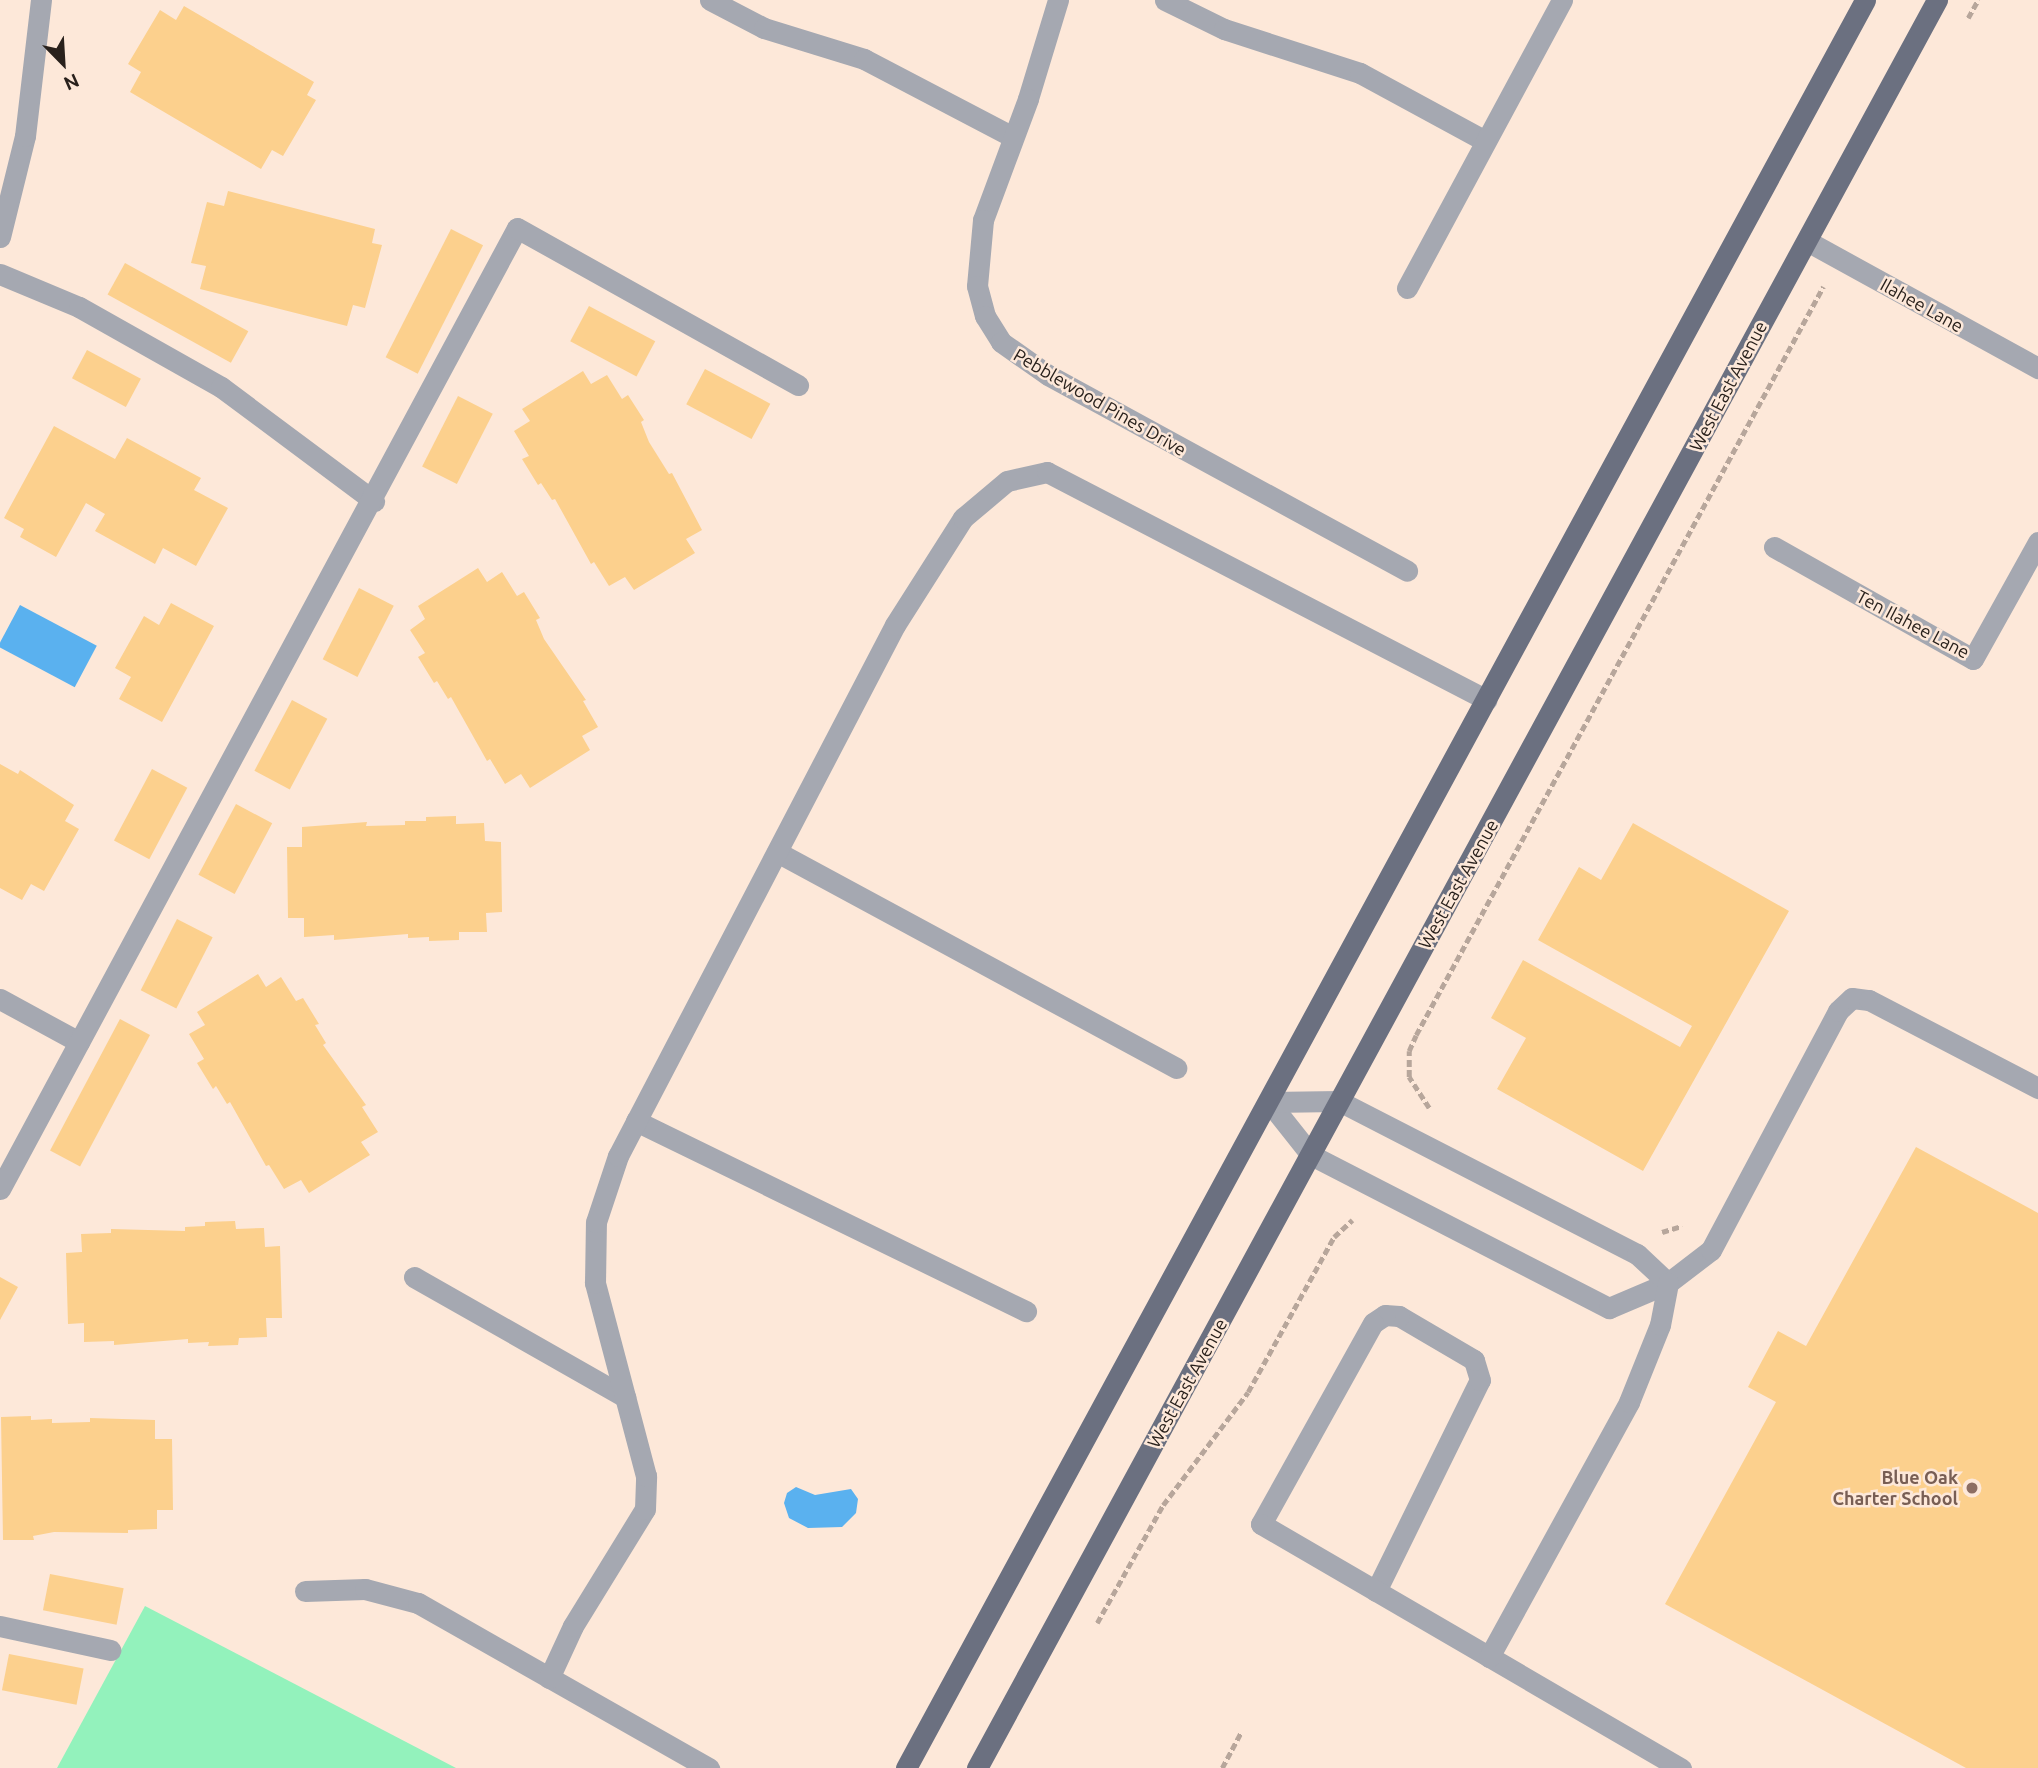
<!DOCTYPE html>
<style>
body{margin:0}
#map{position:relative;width:2038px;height:1768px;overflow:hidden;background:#fde8d9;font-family:Ubuntu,sans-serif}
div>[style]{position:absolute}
.green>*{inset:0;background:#93f2bc}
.water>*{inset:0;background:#5ab1ef;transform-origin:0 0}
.building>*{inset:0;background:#fcd08d;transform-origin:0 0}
.path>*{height:4.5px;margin-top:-2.25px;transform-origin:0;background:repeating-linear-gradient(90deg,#b7a69b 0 7px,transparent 0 10.5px)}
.minor>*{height:21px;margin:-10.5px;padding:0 10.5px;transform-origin:10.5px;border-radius:10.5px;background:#a5a8b1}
.major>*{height:21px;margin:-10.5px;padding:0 10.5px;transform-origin:10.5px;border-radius:10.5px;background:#6b7080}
.dots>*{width:19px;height:19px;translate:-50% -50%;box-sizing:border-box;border:4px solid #fde8d9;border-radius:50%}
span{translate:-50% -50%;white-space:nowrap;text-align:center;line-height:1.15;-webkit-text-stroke:5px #fde8d9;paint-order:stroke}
.street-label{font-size:18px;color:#29211c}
.education-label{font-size:18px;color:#785e54;font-weight:700}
.right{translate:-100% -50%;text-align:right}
.north{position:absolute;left:28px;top:28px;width:70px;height:70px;-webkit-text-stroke:5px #fde8d9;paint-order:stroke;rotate:156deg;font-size:19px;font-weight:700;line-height:28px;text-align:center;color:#29211c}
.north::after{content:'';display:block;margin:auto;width:24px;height:32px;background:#29211c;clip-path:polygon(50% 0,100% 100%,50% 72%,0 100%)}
</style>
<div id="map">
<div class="green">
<div style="clip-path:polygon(145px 1606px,456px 1768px,57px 1768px)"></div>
</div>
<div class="water">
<div style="left:20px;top:605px;width:87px;height:47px;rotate:28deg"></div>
<div style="clip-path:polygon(796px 1487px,815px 1495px,851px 1489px,858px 1499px,856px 1513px,842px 1527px,808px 1528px,789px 1518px,784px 1503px,787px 1493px)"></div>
</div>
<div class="building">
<div style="clip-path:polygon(184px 6px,314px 82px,307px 95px,316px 100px,283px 156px,272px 150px,261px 169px,130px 92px,141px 72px,128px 64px,160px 10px,176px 20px)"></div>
<div style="clip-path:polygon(228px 191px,375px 229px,372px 243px,382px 245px,365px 308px,353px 305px,347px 326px,200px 289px,206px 266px,191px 263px,207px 202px,224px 206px)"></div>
<div style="left:451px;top:229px;width:36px;height:144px;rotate:27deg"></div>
<div style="left:125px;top:263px;width:141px;height:36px;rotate:29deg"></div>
<div style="left:589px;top:306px;width:75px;height:40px;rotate:28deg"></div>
<div style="left:87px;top:350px;width:61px;height:32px;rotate:28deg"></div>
<div style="left:705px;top:369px;width:74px;height:40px;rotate:28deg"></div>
<div style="clip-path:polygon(583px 371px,591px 384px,607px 375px,622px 399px,628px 395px,644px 420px,641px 422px,649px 442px,669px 474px,672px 473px,702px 530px,686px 539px,695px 553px,634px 590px,625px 577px,609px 586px,594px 562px,591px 564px,555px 499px,552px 500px,541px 483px,538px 485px,522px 459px,529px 456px,514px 431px,530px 421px,522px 409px)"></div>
<div style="left:458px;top:396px;width:39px;height:79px;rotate:27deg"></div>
<div style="clip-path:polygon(54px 426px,115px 459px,127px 438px,201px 478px,194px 490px,228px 508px,196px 566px,163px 548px,155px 564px,95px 531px,105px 514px,86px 503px,56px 557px,20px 537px,24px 529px,4px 518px)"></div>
<div style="clip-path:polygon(478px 568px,487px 582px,502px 572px,517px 596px,524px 592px,540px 618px,536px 620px,544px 639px,586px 700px,583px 701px,598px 727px,582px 736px,590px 750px,530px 788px,521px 774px,505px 784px,490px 759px,487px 761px,451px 697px,448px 699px,437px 681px,434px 683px,418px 657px,425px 653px,410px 630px,425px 619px,418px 606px)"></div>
<div style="left:359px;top:588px;width:39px;height:80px;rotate:27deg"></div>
<div style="clip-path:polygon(171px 603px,214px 626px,162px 722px,119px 699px,131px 677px,115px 668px,144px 616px,159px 625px)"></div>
<div style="left:292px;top:700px;width:40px;height:80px;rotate:28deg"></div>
<div style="clip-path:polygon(0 764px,18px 774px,20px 770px,74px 805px,65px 821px,79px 829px,44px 891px,31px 884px,22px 900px,0 888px)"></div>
<div style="left:152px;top:769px;width:40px;height:81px;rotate:28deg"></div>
<div style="left:236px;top:804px;width:41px;height:80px;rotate:28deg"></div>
<div style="clip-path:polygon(456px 816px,456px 824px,484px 823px,485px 841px,501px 842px,502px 912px,486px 913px,487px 932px,459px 932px,459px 940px,429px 941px,429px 937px,408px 938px,408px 934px,334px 940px,334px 935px,304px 937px,304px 918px,288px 918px,287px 847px,302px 847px,302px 827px,367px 822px,366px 826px,405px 825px,405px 821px,426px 821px,426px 817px)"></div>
<div style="clip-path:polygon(1633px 823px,1789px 911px,1643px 1171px,1497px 1089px,1526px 1038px,1491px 1018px,1523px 960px,1680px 1047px,1692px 1026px,1538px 940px,1579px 867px,1601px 880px)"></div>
<div style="left:177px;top:919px;width:40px;height:80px;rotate:27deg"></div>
<div style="clip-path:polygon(258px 974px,266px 987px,281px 977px,296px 1001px,303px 998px,319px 1024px,315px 1025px,326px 1043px,323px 1045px,366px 1105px,362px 1107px,378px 1132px,361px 1142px,370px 1155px,309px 1193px,301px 1180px,284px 1189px,269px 1165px,266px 1166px,230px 1102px,227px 1104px,216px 1086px,213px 1089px,197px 1063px,204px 1059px,189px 1034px,205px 1025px,197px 1012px)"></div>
<div style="left:120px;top:1019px;width:34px;height:149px;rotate:28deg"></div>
<div style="clip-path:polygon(1916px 1147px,2038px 1213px,2038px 1768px,1966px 1768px,1665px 1604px,1776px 1402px,1748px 1387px,1778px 1331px,1806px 1346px)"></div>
<div style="clip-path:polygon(235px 1221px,236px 1229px,264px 1228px,265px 1247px,280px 1246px,282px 1318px,266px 1318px,267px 1337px,239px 1338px,238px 1345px,208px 1346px,209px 1342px,188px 1343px,188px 1339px,114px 1345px,114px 1341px,84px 1342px,84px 1323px,68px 1324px,66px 1253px,82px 1252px,81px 1234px,111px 1233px,111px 1229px,185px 1231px,185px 1227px,205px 1226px,205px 1222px)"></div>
<div style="clip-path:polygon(0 1277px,18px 1287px,0 1320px)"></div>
<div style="clip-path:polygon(31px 1416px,31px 1420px,52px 1419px,52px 1423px,90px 1422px,90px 1418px,155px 1420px,155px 1439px,172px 1439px,173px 1510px,157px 1510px,157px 1529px,128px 1530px,128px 1533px,54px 1532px,33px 1536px,34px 1540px,3px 1540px,1px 1417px)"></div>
<div style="left:50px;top:1574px;width:75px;height:37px;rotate:11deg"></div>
<div style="left:9px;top:1654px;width:76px;height:37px;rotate:11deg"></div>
</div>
<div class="path">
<div style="left:1968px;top:18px;width:21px;rotate:-61deg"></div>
<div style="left:1429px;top:1108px;width:37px;rotate:-123deg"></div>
<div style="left:1409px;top:1077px;width:26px;rotate:-90deg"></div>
<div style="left:1409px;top:1051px;width:17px;rotate:-66deg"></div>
<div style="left:1416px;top:1035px;width:852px;rotate:-61.45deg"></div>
<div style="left:1662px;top:1232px;width:21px;rotate:-17deg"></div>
<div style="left:1097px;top:1623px;width:135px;rotate:-60.8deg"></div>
<div style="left:1163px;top:1505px;width:141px;rotate:-53deg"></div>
<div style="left:1248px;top:1392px;width:177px;rotate:-61deg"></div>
<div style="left:1334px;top:1237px;width:25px;rotate:-43deg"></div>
<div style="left:1222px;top:1768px;width:40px;rotate:-62deg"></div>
</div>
<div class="minor">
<div style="left:710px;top:0;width:61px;rotate:27.4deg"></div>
<div style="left:764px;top:28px;width:105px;rotate:17.2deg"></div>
<div style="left:864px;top:59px;width:168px;rotate:27.6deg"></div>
<div style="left:1058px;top:0;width:103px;rotate:106.9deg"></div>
<div style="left:1028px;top:99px;width:129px;rotate:110.4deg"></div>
<div style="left:983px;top:220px;width:66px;rotate:95.2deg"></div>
<div style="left:977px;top:286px;width:31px;rotate:75deg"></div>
<div style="left:985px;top:316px;width:31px;rotate:58deg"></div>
<div style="left:1001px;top:342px;width:57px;rotate:35.1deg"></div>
<div style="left:1048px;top:375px;width:409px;rotate:28.6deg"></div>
<div style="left:1165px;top:0;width:66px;rotate:26.2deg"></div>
<div style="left:1224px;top:29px;width:143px;rotate:17.9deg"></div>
<div style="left:1360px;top:73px;width:142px;rotate:28.5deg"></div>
<div style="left:0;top:237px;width:104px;rotate:-76.1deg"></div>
<div style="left:25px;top:136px;width:137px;rotate:-83.3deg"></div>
<div style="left:1807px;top:241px;width:264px;rotate:28.8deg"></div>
<div style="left:0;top:274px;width:86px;rotate:22.7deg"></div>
<div style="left:79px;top:307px;width:163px;rotate:29.4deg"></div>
<div style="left:221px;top:387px;width:191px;rotate:36.7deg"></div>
<div style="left:1407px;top:288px;width:327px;rotate:-61.7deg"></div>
<div style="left:1774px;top:547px;width:228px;rotate:29.4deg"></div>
<div style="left:1973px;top:659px;width:134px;rotate:-60.9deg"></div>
<div style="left:777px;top:852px;width:454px;rotate:28.4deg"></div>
<div style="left:0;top:999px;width:90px;rotate:28.6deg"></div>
<div style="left:1269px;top:1102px;width:68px;rotate:51.6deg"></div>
<div style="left:1311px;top:1155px;width:335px;rotate:27.2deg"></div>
<div style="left:1609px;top:1308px;width:64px;rotate:-23deg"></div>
<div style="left:1668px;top:1283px;width:54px;rotate:-37.5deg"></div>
<div style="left:1711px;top:1250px;width:271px;rotate:-62deg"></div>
<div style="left:1838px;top:1011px;width:19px;rotate:-43deg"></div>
<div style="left:1852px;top:998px;width:17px;rotate:7deg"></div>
<div style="left:1869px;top:1000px;width:191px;rotate:27.5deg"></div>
<div style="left:1269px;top:1102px;width:70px;rotate:-0.8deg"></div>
<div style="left:1339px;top:1101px;width:335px;rotate:27.2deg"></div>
<div style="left:1637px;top:1254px;width:42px;rotate:43.1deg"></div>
<div style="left:636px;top:1121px;width:434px;rotate:26deg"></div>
<div style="left:0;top:1189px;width:1091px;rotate:-61.72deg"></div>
<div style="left:517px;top:228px;width:322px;rotate:29.2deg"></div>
<div style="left:414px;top:1277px;width:243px;rotate:29.6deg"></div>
<div style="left:305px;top:1591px;width:60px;rotate:-1.9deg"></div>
<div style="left:365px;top:1589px;width:55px;rotate:14.8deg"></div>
<div style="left:418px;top:1603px;width:335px;rotate:29.6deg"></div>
<div style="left:1376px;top:1591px;width:235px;rotate:-63.8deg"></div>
<div style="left:1480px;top:1380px;width:21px;rotate:-107deg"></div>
<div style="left:1474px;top:1360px;width:87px;rotate:-149.6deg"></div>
<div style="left:1399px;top:1316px;width:14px;rotate:-176deg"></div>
<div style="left:1385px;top:1315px;width:14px;rotate:146deg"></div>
<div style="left:1373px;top:1323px;width:230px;rotate:119.1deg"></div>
<div style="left:1261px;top:1524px;width:486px;rotate:30.2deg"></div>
<div style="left:0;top:1626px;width:113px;rotate:12.3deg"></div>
<div style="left:1489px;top:1657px;width:291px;rotate:-61.2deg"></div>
<div style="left:1629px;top:1402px;width:83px;rotate:-68.1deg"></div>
<div style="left:1660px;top:1325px;width:43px;rotate:-79.2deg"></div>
<div style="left:549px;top:1678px;width:57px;rotate:-65.2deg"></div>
<div style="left:573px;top:1626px;width:137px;rotate:-58.4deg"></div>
<div style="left:645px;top:1509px;width:33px;rotate:-88deg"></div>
<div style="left:646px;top:1476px;width:200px;rotate:-104.8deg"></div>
<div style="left:595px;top:1283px;width:61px;rotate:-89.1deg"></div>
<div style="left:596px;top:1222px;width:70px;rotate:-71.6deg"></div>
<div style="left:618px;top:1156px;width:599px;rotate:-62.45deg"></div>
<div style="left:895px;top:625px;width:127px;rotate:-57.6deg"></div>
<div style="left:963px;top:518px;width:57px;rotate:-40.1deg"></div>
<div style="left:1007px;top:481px;width:41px;rotate:-12.7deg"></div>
<div style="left:1047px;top:472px;width:495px;rotate:27.4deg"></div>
</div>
<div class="major">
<div style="left:906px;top:1768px;width:2011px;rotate:-61.52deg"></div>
<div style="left:977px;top:1768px;width:2012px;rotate:-61.5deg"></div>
</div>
<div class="dots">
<div style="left:1972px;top:1488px;background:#8d6e63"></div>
</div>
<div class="street-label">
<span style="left:1922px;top:305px;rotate:29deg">Ilahee Lane</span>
<span style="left:1728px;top:386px;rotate:-62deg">West East Avenue</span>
<span style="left:1100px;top:402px;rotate:30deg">Pebblewood Pines Drive</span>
<span style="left:1913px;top:624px;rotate:28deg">Ten Ilahee Lane</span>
<span style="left:1458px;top:884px;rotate:-61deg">West East Avenue</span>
<span style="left:1187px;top:1383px;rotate:-61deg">West East Avenue</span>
</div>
<div class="education-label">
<span class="right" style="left:1958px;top:1488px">Blue Oak<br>Charter School</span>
</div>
<div class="north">N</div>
</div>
